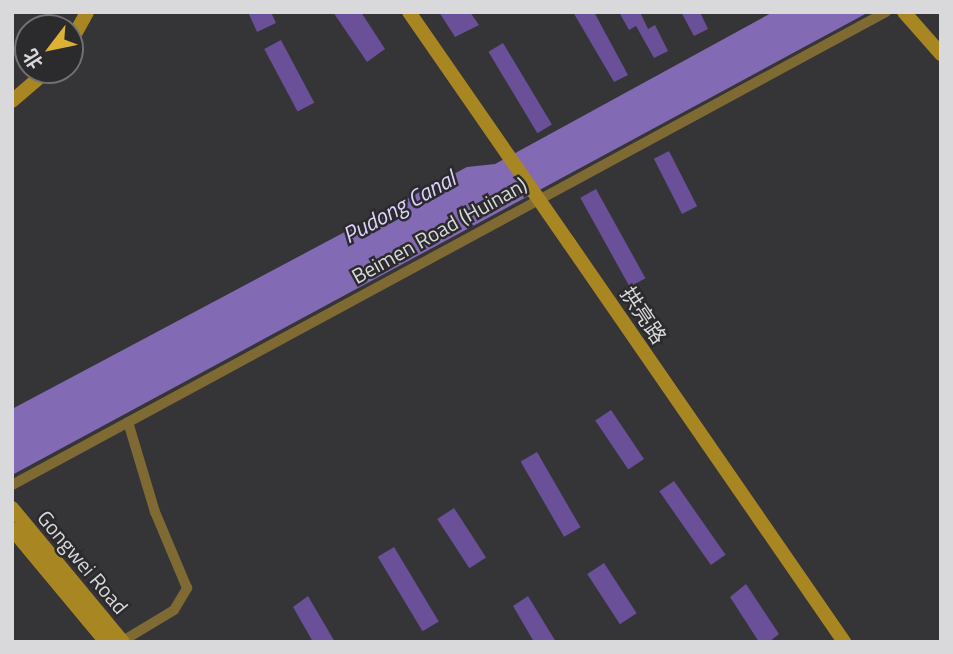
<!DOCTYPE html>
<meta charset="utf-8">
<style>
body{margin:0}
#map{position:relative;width:953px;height:654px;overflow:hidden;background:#353437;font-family:"Titillium Web","Noto Sans SC",sans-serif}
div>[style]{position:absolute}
.water>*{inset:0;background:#836ab5}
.building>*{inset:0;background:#695098;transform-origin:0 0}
.street>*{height:10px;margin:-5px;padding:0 5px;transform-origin:5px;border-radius:5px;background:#7f6a33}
.secondary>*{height:14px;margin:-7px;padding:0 7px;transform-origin:7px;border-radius:7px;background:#a88723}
.secondary-bridge>*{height:14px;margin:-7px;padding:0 7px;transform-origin:7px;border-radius:7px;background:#a88723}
span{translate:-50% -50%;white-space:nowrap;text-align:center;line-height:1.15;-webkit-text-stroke:5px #2b2a2d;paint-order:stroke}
.street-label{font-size:21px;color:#d9d8da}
.water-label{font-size:23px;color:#ded2fc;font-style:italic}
.frame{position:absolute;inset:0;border:14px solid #d9d8da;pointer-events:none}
.north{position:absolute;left:14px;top:14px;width:70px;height:70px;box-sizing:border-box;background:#2b2a2d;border:2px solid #717072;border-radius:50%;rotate:238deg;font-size:19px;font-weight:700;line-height:28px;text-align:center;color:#d9d8da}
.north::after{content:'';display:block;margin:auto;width:24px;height:32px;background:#ddb133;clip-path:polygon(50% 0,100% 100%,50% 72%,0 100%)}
</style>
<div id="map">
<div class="water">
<div style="clip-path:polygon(773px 12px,869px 12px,12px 475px,12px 409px,467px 167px,495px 164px)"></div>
</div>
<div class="building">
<div style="clip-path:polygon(248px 12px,271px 12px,276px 23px,257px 32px)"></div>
<div style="clip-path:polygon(333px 12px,361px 12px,385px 49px,367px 62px)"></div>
<div style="clip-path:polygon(439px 12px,470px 12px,479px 25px,455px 37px)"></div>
<div style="clip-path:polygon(573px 12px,594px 12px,628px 75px,614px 82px)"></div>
<div style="clip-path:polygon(619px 12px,640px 12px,648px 29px,655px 25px,668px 51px,654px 58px,636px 26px,629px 30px)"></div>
<div style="clip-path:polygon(681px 12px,700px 12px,708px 29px,694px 36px)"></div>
<div style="left:281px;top:40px;width:71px;height:19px;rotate:62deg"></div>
<div style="left:503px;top:43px;width:95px;height:17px;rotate:59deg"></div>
<div style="left:669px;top:151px;width:62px;height:17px;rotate:63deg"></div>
<div style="left:596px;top:189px;width:102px;height:18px;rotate:61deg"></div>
<div style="left:611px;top:410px;width:59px;height:19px;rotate:56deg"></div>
<div style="left:537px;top:452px;width:87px;height:19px;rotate:60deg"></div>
<div style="left:674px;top:481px;width:90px;height:18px;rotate:55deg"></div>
<div style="left:454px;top:508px;width:59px;height:20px;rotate:57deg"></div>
<div style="left:394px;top:547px;width:87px;height:19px;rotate:59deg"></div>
<div style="left:604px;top:563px;width:60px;height:20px;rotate:57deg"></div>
<div style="clip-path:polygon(746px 584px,779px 634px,769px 642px,759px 642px,730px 597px)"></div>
<div style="clip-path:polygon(308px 596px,335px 642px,313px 642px,293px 607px)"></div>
<div style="clip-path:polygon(528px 596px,556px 642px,534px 642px,513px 606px)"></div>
</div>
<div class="street">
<div style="left:12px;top:485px;width:994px;rotate:-28.42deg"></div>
<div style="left:121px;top:642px;width:62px;rotate:-31.1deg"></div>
<div style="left:174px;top:610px;width:26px;rotate:-59deg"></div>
<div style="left:187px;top:588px;width:82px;rotate:-112.8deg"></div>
<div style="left:155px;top:512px;width:94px;rotate:-106.7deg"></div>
</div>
<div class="secondary">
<div style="left:904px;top:12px;width:56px;rotate:48.6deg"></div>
<div style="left:70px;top:43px;width:35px;rotate:-61deg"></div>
<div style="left:12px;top:101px;width:48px;rotate:-40.7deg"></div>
<div style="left:569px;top:243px;width:485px;rotate:55.4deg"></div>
<div style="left:12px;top:508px;width:174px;rotate:50.4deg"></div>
<div style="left:12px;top:529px;width:147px;rotate:50.2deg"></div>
</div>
<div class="secondary-bridge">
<div style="left:409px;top:12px;width:281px;rotate:55.3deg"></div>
</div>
<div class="street-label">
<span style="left:439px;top:230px;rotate:-29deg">Beimen Road (Huinan)</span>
<span style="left:644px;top:315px;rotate:56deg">拱亮路</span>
<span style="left:83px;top:562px;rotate:50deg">Gongwei Road</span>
</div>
<div class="water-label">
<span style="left:399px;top:207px;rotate:-29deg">Pudong Canal</span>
</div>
<div class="frame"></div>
<div class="north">北</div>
</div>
